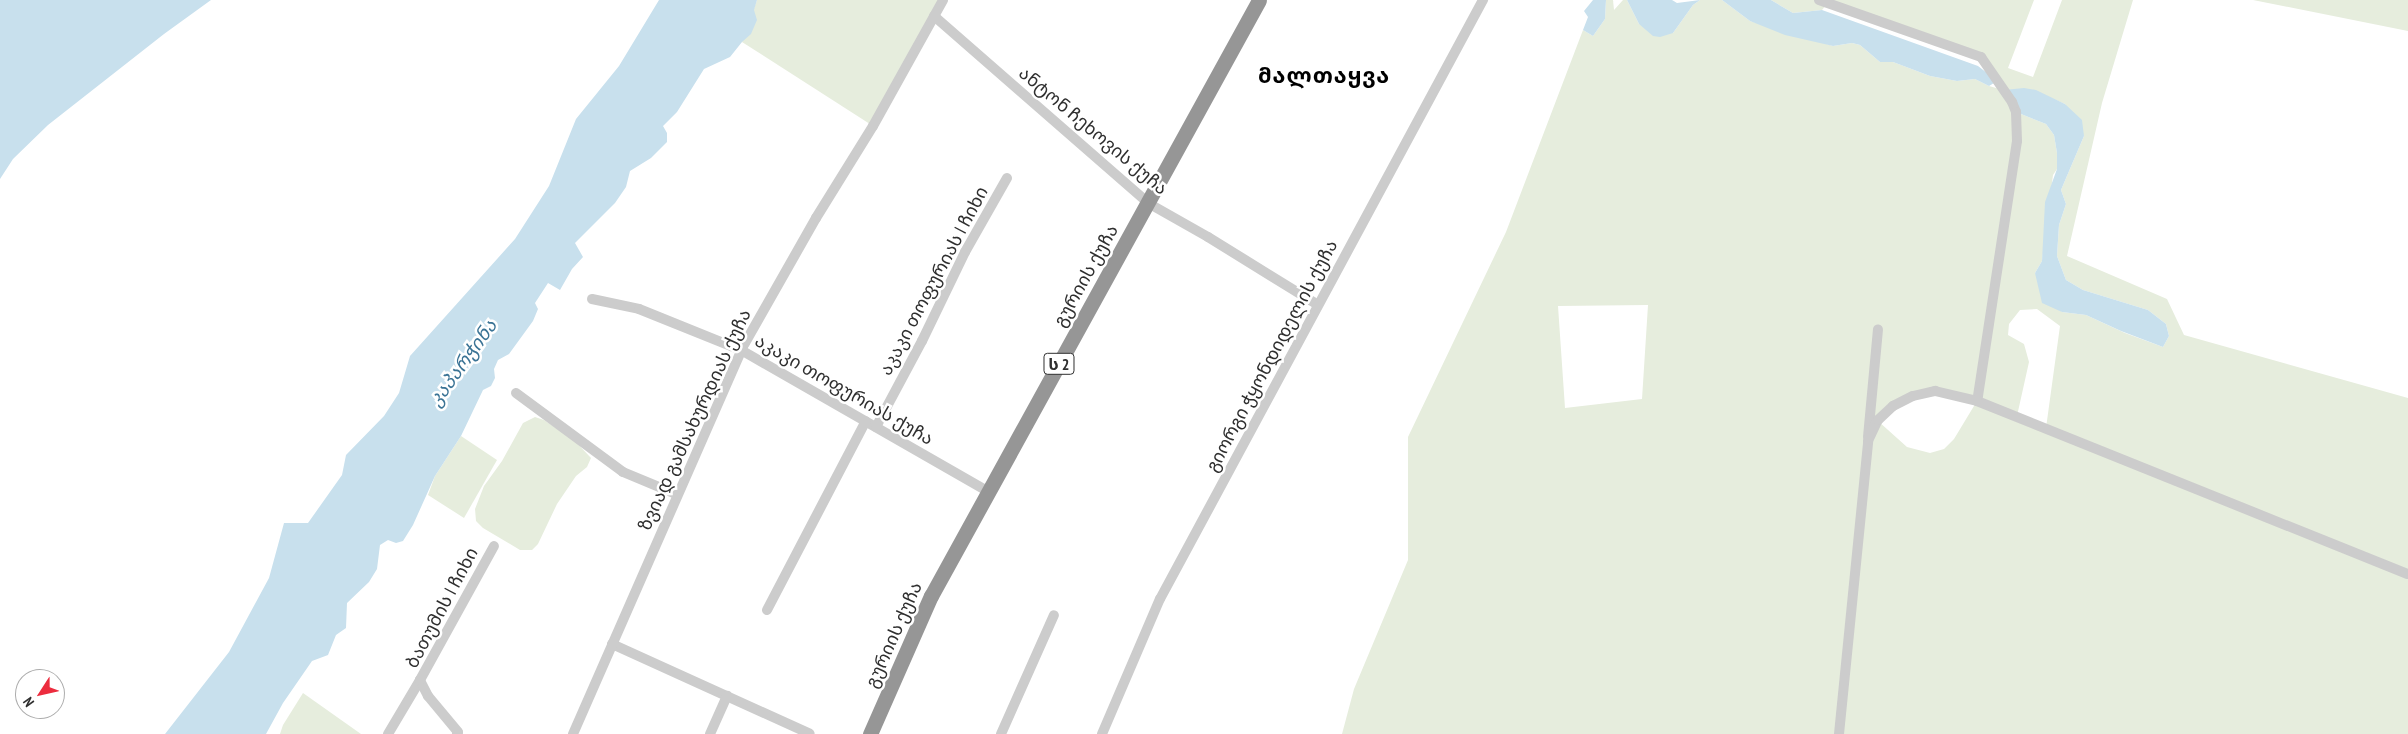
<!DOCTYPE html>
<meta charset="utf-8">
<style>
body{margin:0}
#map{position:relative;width:2408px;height:734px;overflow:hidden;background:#fff;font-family:"PT Sans Narrow","Noto Sans Georgian",sans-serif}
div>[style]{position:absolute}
.green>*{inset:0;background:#e6eddd}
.water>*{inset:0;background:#c8e0ed}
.minor>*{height:10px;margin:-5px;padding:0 5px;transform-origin:5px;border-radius:5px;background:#ccc}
.highway>*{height:15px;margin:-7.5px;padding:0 7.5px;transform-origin:7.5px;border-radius:7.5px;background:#969696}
span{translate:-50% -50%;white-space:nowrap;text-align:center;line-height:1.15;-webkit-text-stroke:5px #fff;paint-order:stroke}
.shield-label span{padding:1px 4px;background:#fff;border:1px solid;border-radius:4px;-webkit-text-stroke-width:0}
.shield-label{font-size:16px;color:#2f2f2f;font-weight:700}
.street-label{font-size:18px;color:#2f2f2f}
.water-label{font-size:19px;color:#3a7395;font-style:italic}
.district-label{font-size:22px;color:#000;font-weight:700;letter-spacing:1px}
.north{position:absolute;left:15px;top:669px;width:50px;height:50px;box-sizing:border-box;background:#fff;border:1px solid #acacac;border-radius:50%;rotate:235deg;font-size:14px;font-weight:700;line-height:20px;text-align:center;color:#2f2f2f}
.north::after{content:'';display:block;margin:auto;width:18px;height:22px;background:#ec2c3e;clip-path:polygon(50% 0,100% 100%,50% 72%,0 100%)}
</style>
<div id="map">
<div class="green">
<div style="clip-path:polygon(757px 0,943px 0,873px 126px,742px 42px)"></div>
<div style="clip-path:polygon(evenodd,1606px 0,1613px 0,1614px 10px,1623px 0,1627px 0,1639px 24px,1673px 33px,1693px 5px,1700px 0,1722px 0,1750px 21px,1833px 46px,1852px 43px,1860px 45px,1880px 62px,1893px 62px,1930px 76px,1957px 81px,1975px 79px,1989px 86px,2003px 90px,1981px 57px,1828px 3px,1822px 10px,1793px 13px,1771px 0,2034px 0,2008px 68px,2033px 77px,2062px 0,2133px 0,2102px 103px,2067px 256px,2167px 299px,2184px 335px,2408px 398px,2408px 734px,1342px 734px,1354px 689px,1408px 560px,1408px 437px,1506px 232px,1583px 30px,1593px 36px,1605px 19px,1606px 0,2051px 98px,2065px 104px,2084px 136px,2061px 190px,2066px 204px,2059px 225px,2057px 256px,2066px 280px,2083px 290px,2148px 310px,2166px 324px,2169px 336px,2163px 347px,2125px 333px,2086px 315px,2062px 312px,2035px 273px,2042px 261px,2053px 175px,2057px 169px,2057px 153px,2054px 135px,2046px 124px,2016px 112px,2051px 98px,1606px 0,1648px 305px,1642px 399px,1565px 408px,1558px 306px,1648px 305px,1606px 0,2037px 309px,2060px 326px,2046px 428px,2017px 416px,2029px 362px,2024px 344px,2008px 335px,2009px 324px,2020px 310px,2037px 309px,1606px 0,1935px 391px,1977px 401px,1954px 439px,1944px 449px,1930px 453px,1907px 447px,1878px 421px,1893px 406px,1935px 391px)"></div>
<div style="clip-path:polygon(2253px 0,2408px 0,2408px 31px)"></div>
<div style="clip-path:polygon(535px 417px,544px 420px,575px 441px,591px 458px,587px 467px,576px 476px,557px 504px,538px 544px,532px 550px,520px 550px,483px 528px,476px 521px,475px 509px,484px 486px,502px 461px,523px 423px)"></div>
<div style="clip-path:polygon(461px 436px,497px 460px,464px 518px,428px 495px,435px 476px)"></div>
<div style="clip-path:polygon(303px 693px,361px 734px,280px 734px,283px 725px)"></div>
</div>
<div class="water">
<div style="clip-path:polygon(0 0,211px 0,164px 34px,48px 125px,13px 159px,0 179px)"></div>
<div style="clip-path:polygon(659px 0,757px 0,754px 10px,757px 20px,751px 34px,742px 42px,730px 57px,704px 69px,677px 112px,663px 126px,667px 133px,667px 142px,651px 158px,630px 171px,626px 187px,615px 203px,575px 243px,583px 257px,572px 269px,560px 290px,548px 283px,535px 303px,538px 309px,533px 321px,509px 354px,498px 360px,494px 369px,495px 378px,491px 386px,483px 390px,461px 436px,435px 476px,413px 525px,403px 541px,396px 543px,388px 540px,380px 545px,377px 569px,369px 582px,347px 603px,346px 628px,336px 635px,328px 655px,312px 661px,283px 703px,266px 734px,165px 734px,229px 652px,269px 578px,284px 523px,308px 523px,342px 475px,346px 455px,384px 416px,399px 393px,410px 356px,515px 239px,549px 186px,576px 119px,619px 66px)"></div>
<div style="clip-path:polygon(1593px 0,1606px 0,1605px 19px,1593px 36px,1583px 30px,1588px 17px,1584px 11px)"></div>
<div style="clip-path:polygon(1627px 0,1672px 0,1677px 3px,1700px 0,1693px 5px,1673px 33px,1660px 37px,1653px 36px,1639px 24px)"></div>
<div style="clip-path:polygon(1722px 0,1771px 0,1793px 13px,1822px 10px,1978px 66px,1987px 73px,1994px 83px,1989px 86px,1975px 79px,1957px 81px,1930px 76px,1893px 62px,1880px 62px,1860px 45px,1852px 43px,1833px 46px,1785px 35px,1750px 21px)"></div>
<div style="clip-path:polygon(2024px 88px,2036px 90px,2065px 104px,2082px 120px,2084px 136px,2061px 190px,2066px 204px,2059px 225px,2057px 256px,2066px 280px,2083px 290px,2148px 310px,2166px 324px,2169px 336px,2163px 347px,2121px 331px,2086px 315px,2062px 312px,2042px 303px,2035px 273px,2042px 261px,2045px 202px,2057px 169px,2057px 153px,2054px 135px,2046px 124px,2016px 112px,2004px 90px)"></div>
</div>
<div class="minor">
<div style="left:1819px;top:0;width:172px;rotate:19.4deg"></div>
<div style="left:1981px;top:57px;width:55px;rotate:55.4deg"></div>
<div style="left:2012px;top:102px;width:11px;rotate:68deg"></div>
<div style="left:2016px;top:112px;width:29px;rotate:88deg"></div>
<div style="left:2017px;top:141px;width:263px;rotate:98.7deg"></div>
<div style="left:1977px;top:401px;width:464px;rotate:21.9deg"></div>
<div style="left:934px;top:16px;width:284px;rotate:41.1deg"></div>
<div style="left:1148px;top:203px;width:69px;rotate:29.5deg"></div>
<div style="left:1208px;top:237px;width:129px;rotate:31.7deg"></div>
<div style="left:592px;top:299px;width:48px;rotate:12deg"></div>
<div style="left:639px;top:309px;width:110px;rotate:21.9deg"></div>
<div style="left:741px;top:350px;width:286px;rotate:29.8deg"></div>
<div style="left:516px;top:393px;width:133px;rotate:36.4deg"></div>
<div style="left:623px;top:472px;width:57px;rotate:22.5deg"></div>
<div style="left:876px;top:427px;width:98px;rotate:-61.9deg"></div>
<div style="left:922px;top:341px;width:99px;rotate:-64.2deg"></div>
<div style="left:965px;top:252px;width:85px;rotate:-60.4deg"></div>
<div style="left:1868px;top:437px;width:108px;rotate:-84.7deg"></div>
<div style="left:767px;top:610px;width:213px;rotate:-62.4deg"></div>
<div style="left:612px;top:644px;width:217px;rotate:24.4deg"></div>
<div style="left:388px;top:734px;width:63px;rotate:-59.3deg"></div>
<div style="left:457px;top:734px;width:2px;rotate:-63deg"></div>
<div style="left:458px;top:732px;width:47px;rotate:-129.8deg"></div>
<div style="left:428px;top:696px;width:18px;rotate:-117deg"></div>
<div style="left:420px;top:680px;width:153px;rotate:-61.1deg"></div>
<div style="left:573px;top:734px;width:427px;rotate:-66.3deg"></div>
<div style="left:745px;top:343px;width:144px;rotate:-60.4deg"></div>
<div style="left:816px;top:218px;width:108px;rotate:-58.2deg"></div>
<div style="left:873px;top:126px;width:144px;rotate:-60.9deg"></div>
<div style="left:710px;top:734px;width:42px;rotate:-65.9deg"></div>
<div style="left:1001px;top:734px;width:130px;rotate:-66deg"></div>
<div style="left:1102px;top:734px;width:147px;rotate:-66.8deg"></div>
<div style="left:1160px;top:599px;width:681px;rotate:-61.67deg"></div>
<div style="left:1839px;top:734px;width:294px;rotate:-84.3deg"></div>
<div style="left:1868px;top:441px;width:23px;rotate:-65deg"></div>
<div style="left:1878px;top:420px;width:21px;rotate:-43deg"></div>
<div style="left:1893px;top:406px;width:22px;rotate:-27deg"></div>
<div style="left:1913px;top:396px;width:23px;rotate:-13deg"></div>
<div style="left:1935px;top:391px;width:43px;rotate:13.4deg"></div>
</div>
<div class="highway">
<div style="left:870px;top:734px;width:151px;rotate:-66.2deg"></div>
<div style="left:931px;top:596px;width:680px;rotate:-61.17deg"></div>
</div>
<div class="shield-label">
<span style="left:1059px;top:364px">ს 2</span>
</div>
<div class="street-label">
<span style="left:1093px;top:131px;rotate:40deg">ანტონ ჩეხოვის ქუჩა</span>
<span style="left:1086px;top:276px;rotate:-61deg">გურიის ქუჩა</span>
<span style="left:934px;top:281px;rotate:-62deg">აკაკი თოფურიას I ჩიხი</span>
<span style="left:1272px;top:356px;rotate:-62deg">გიორგი ჭყონდიდელის ქუჩა</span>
<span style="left:844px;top:390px;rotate:30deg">აკაკი თოფურიას ქუჩა</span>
<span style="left:695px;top:420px;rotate:-65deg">ზვიად გამსახურდიას ქუჩა</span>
<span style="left:442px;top:608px;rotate:-62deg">ბათუმის I ჩიხი</span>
<span style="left:894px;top:635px;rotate:-66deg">გურიის ქუჩა</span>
</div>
<div class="water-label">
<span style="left:463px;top:363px;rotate:-54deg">კაპარჭინა</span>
</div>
<div class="district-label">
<span style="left:1324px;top:76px">მალთაყვა</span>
</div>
<div class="north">N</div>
</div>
